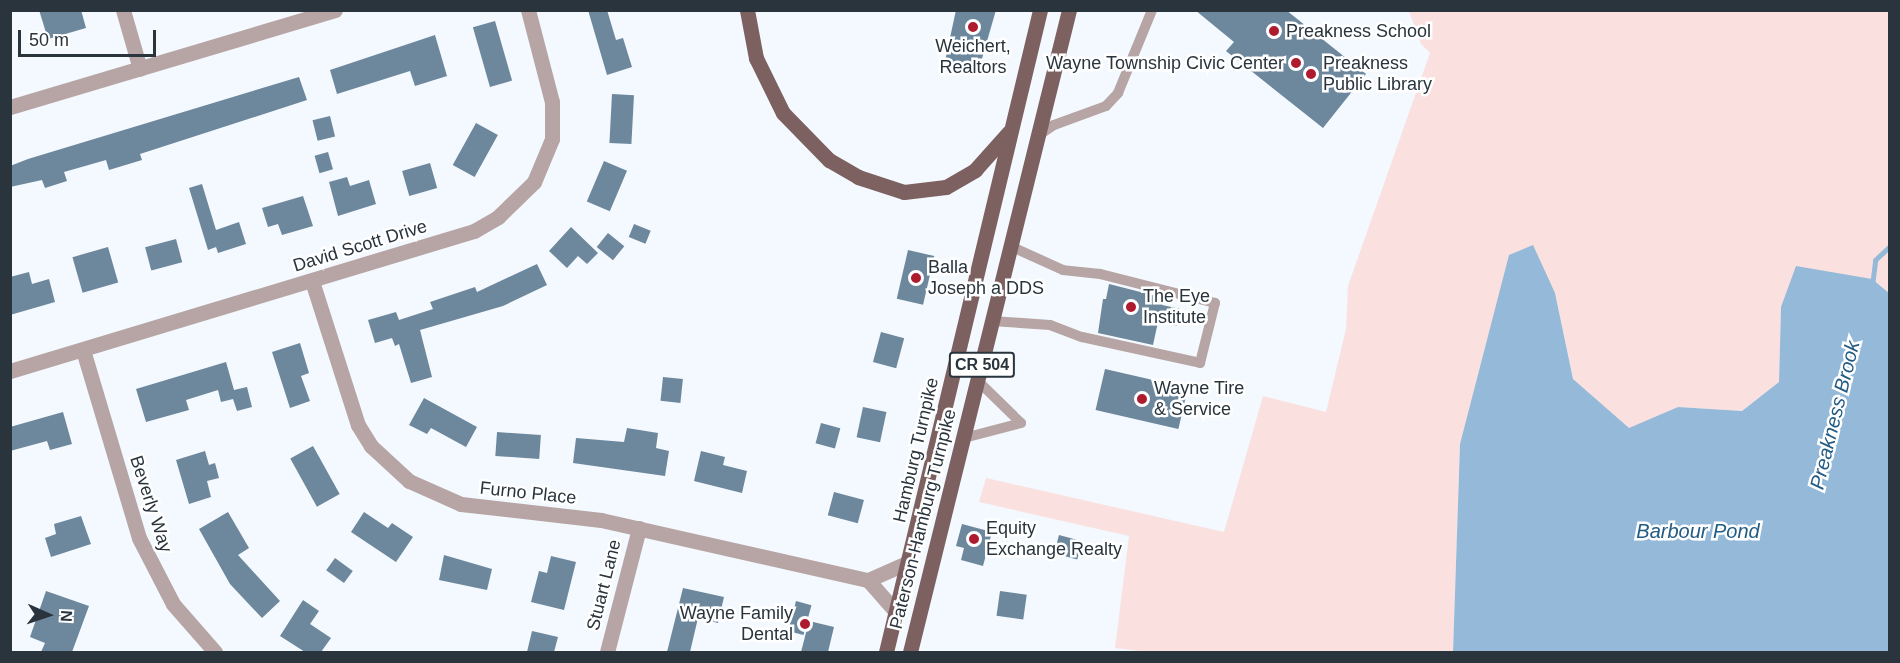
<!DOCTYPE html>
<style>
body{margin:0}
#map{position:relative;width:1900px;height:663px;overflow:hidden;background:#f3f9fe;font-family:Arial,sans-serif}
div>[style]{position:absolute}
.green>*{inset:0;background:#fae1e0}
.water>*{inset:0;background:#95b9d8}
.stream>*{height:5px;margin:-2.5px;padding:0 2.5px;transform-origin:2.5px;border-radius:2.5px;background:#95b9d8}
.building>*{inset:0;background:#6d879c;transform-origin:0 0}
.service>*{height:10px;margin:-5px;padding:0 5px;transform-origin:5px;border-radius:5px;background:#b6a5a4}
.minor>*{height:15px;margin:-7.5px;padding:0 7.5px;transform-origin:7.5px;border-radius:7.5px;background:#b6a5a4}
.tertiary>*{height:15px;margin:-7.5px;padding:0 7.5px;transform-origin:7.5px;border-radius:7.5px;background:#b6a5a4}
.primary>*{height:15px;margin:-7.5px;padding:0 7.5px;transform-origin:7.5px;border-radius:7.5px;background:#7d6160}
.dots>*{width:16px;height:16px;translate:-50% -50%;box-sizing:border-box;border:3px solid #fff;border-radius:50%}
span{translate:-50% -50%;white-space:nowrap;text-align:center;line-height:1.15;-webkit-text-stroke:5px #fff;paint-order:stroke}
.shield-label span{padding:2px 4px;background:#fff;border:2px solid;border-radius:4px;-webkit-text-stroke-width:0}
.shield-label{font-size:16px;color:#29343d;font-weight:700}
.poi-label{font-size:18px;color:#29343d}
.left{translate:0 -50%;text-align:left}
.right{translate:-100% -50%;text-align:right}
.street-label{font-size:18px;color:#29343d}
.water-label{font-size:20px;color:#225b84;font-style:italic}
.frame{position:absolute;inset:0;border:12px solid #29343d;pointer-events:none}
.north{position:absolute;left:18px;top:585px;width:60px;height:60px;-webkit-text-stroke:4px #fff;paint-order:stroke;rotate:93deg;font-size:16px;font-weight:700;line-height:24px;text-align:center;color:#29343d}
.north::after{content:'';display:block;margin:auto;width:21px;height:27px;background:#29343d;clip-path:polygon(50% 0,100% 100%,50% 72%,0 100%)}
.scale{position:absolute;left:18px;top:30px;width:138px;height:27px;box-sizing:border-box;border:3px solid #29343d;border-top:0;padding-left:8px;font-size:18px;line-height:21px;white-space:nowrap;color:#29343d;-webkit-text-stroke:4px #fff;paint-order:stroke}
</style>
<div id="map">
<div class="green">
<div style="clip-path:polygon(1409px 11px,1889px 11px,1889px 293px,1872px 279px,1781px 307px,1779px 382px,1742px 411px,1678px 407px,1629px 429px,1573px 379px,1555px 293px,1460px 444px,1453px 652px,1148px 652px,1115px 648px,1129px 536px,979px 502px,986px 478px,1224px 532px,1263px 396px,1326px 412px,1346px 329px,1348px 286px,1430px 53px,1421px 44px)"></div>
</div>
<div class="water">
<div style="clip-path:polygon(1533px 245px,1555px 293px,1573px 379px,1629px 428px,1678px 407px,1742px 411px,1779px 382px,1781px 307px,1796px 266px,1872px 279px,1889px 293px,1889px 652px,1453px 652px,1460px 444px,1509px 255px)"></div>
</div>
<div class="stream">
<div style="left:1872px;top:286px;width:26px;rotate:-83deg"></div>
<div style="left:1875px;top:260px;width:21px;rotate:-43deg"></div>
</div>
<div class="building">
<div style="clip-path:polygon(39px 10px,81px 10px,86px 28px,48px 39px)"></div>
<div style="clip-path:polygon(588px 10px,607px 10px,616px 40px,623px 38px,632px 67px,607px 75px)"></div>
<div style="clip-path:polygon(956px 10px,996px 10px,979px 69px,945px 61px)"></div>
<div style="clip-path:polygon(1195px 10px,1286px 10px,1366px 74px,1323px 128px,1226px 51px,1234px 42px)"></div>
<div style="left:495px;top:21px;width:62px;height:23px;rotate:74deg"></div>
<div style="clip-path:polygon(435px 35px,447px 76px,415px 86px,410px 71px,337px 94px,330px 70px)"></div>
<div style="clip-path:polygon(299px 77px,307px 100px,140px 154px,142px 160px,109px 170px,106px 160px,64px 172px,67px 181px,45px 188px,42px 180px,10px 187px,10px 166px,28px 159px)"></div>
<div style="left:612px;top:94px;width:22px;height:49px;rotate:3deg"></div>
<div style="left:330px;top:116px;width:21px;height:18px;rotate:76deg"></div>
<div style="left:476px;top:123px;width:25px;height:48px;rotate:29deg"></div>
<div style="left:328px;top:152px;width:18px;height:14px;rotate:74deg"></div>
<div style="left:604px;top:161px;width:25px;height:44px;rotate:23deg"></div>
<div style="left:430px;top:163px;width:26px;height:29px;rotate:74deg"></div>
<div style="clip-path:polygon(347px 177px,350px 186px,369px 180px,376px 204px,338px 216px,329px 182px)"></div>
<div style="clip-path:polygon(202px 184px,216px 230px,239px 222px,246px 244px,218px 253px,216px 247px,208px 250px,189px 188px)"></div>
<div style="clip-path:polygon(303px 196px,313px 226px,282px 235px,278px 224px,268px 227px,262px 208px)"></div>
<div style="left:634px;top:224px;width:18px;height:14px;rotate:22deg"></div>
<div style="clip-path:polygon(571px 227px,598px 253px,587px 264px,578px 256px,567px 268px,549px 251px)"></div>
<div style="left:608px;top:233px;width:21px;height:18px;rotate:39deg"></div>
<div style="left:176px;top:239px;width:24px;height:32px;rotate:75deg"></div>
<div style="left:108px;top:247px;width:37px;height:37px;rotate:74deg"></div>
<div style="left:908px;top:250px;width:27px;height:50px;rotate:13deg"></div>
<div style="clip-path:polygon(537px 264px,547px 285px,503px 306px,420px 330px,432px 377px,411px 383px,399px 344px,395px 346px,392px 338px,375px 343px,368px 320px,396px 312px,399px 320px,433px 309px,430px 302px,475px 287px,477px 292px)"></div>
<div style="clip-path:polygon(29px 272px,32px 284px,49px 279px,55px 302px,10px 315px,10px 277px)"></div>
<div style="clip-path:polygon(1109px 284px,1164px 298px,1162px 305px,1181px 309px,1177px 326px,1158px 322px,1153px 345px,1098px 333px,1103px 299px,1106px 299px)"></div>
<div style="left:881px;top:332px;width:24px;height:31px;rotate:15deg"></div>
<div style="clip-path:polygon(300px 343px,309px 373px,301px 376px,310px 401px,290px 408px,272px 352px)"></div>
<div style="clip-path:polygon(226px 362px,234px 390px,247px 387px,252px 407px,237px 411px,233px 399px,221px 402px,218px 390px,186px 400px,189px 410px,146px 422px,136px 389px)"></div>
<div style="left:1105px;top:369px;width:85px;height:42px;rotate:13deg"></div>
<div style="left:663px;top:377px;width:20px;height:24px;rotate:6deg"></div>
<div style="clip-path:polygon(424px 398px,477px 427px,466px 447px,431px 428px,427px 434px,409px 425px)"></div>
<div style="left:863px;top:407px;width:24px;height:31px;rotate:12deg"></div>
<div style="clip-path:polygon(63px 412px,72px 444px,50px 450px,47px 441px,10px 451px,10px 427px)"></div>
<div style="left:821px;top:423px;width:20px;height:21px;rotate:15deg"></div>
<div style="clip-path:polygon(627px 428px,658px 433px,656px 448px,669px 451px,665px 476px,573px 463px,576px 438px,624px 442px)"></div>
<div style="left:497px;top:432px;width:44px;height:24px;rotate:4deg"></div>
<div style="left:313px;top:446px;width:55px;height:26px;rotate:61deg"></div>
<div style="clip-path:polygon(205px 451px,209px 465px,215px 463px,219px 478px,207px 481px,211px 497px,189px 504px,176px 460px)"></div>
<div style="clip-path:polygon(701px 451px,725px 457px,723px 465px,747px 471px,742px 493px,694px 481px)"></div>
<div style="left:834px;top:492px;width:31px;height:24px;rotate:15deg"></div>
<div style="clip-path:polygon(228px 512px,249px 548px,238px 555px,280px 601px,262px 618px,230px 584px,199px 529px)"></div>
<div style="clip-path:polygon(364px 512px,388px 528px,392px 523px,413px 537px,396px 562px,351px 532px)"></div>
<div style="clip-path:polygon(81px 516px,91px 544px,51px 557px,45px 538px,56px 534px,54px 524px)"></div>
<div style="clip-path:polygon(962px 524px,992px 532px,983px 566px,961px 560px,964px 548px,956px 546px)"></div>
<div style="left:1059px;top:535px;width:24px;height:19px;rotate:15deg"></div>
<div style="clip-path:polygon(444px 555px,492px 569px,487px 590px,439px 580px)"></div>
<div style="clip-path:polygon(551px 556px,576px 562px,564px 610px,531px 602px,539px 571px,547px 573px)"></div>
<div style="left:335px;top:558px;width:22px;height:15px;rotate:36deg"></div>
<div style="clip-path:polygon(683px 588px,724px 597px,718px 623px,698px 618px,690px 652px,667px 652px)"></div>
<div style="clip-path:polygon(46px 591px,89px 606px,72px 652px,41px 652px,45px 643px,30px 637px)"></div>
<div style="left:1000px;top:591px;width:27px;height:25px;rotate:8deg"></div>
<div style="clip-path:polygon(303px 600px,319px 611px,310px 624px,331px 638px,321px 652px,305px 652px,280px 636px)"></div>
<div style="left:796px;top:601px;width:16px;height:31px;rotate:15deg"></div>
<div style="clip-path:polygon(809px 621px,834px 627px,828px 652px,801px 652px)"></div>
<div style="clip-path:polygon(532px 631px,558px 637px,554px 652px,527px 652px)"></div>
</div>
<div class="service">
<div style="left:1038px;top:136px;width:19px;rotate:-35deg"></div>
<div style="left:1054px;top:125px;width:55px;rotate:-20.1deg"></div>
<div style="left:1106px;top:106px;width:18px;rotate:-47deg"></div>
<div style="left:1118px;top:93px;width:90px;rotate:-67.7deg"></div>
<div style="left:992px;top:321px;width:58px;rotate:3.9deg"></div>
<div style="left:1050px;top:325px;width:34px;rotate:21deg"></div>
<div style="left:1082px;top:337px;width:121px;rotate:12.4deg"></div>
<div style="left:1200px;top:363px;width:62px;rotate:-76deg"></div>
<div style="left:1215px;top:303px;width:119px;rotate:-165.8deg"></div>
<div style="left:1100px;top:274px;width:37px;rotate:-174deg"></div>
<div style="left:1063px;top:270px;width:58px;rotate:-155.6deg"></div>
<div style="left:964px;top:438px;width:59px;rotate:-14.7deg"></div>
<div style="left:1021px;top:423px;width:60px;rotate:-135.7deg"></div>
</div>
<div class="minor">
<div style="left:123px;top:10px;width:61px;rotate:73.9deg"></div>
<div style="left:312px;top:281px;width:151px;rotate:72.3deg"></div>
<div style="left:358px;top:425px;width:25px;rotate:58deg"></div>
<div style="left:371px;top:446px;width:52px;rotate:42.6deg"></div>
<div style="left:409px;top:481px;width:57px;rotate:23.9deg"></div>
<div style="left:461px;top:504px;width:141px;rotate:6.5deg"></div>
<div style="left:601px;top:520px;width:274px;rotate:12.7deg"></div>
<div style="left:868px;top:580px;width:43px;rotate:48.8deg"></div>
<div style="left:83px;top:350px;width:196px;rotate:73.4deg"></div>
<div style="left:139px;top:538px;width:74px;rotate:62.7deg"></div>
<div style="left:173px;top:604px;width:64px;rotate:48.8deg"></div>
<div style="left:10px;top:371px;width:485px;rotate:-16.8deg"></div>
<div style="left:474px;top:231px;width:28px;rotate:-30deg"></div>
<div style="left:498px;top:217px;width:50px;rotate:-44.2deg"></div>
<div style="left:534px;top:182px;width:47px;rotate:-67.3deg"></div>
<div style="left:552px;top:139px;width:37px;rotate:-90deg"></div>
<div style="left:552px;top:102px;width:95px;rotate:-104.6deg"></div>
<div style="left:868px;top:580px;width:45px;rotate:-23.7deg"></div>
<div style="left:607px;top:652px;width:128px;rotate:-75.5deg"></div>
</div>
<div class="tertiary">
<div style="left:10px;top:107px;width:339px;rotate:-16.6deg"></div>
</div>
<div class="primary">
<div style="left:747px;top:10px;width:49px;rotate:79.4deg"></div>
<div style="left:756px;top:58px;width:61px;rotate:63.9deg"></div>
<div style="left:783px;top:113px;width:66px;rotate:45.6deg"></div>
<div style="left:829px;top:160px;width:34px;rotate:30deg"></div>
<div style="left:858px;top:177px;width:48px;rotate:18.1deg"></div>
<div style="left:904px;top:192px;width:42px;rotate:-6.8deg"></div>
<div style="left:946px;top:187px;width:34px;rotate:-30deg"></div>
<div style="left:975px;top:170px;width:51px;rotate:-48.2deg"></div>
<div style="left:886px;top:652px;width:660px;rotate:-76.51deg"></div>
<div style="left:910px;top:652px;width:661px;rotate:-76.09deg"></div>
</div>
<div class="dots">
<div style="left:973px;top:27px;background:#ae1a2e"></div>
<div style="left:1274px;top:31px;background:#ae1a2e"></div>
<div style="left:1296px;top:63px;background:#ae1a2e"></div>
<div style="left:1311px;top:74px;background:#ae1a2e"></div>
<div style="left:916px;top:278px;background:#ae1a2e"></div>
<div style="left:1131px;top:307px;background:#ae1a2e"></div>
<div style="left:1142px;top:399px;background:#ae1a2e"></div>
<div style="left:974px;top:539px;background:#ae1a2e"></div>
<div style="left:805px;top:624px;background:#ae1a2e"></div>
</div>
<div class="shield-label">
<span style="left:982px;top:365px">CR 504</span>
</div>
<div class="poi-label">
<span class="left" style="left:1286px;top:31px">Preakness School</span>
<span style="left:973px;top:57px">Weichert,<br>Realtors</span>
<span class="right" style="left:1284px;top:63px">Wayne Township Civic Center</span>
<span class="left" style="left:1323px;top:74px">Preakness<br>Public Library</span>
<span class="left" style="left:928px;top:278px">Balla<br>Joseph a DDS</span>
<span class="left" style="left:1143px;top:307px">The Eye<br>Institute</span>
<span class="left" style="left:1154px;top:399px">Wayne Tire<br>&amp; Service</span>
<span class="left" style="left:986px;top:539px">Equity<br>Exchange Realty</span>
<span class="right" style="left:793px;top:624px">Wayne Family<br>Dental</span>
</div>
<div class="street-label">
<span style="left:360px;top:246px;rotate:-17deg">David Scott Drive</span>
<span style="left:916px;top:450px;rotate:-77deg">Hamburg Turnpike</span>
<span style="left:528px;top:493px;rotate:6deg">Furno Place</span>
<span style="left:151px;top:504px;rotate:72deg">Beverly Way</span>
<span style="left:923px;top:519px;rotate:-76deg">Paterson-Hamburg Turnpike</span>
<span style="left:604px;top:585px;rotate:-76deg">Stuart Lane</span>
</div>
<div class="water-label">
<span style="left:1835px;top:415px;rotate:-76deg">Preakness Brook</span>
<span style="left:1698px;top:531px">Barbour Pond</span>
</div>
<div class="frame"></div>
<div class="north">N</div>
<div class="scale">50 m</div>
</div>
